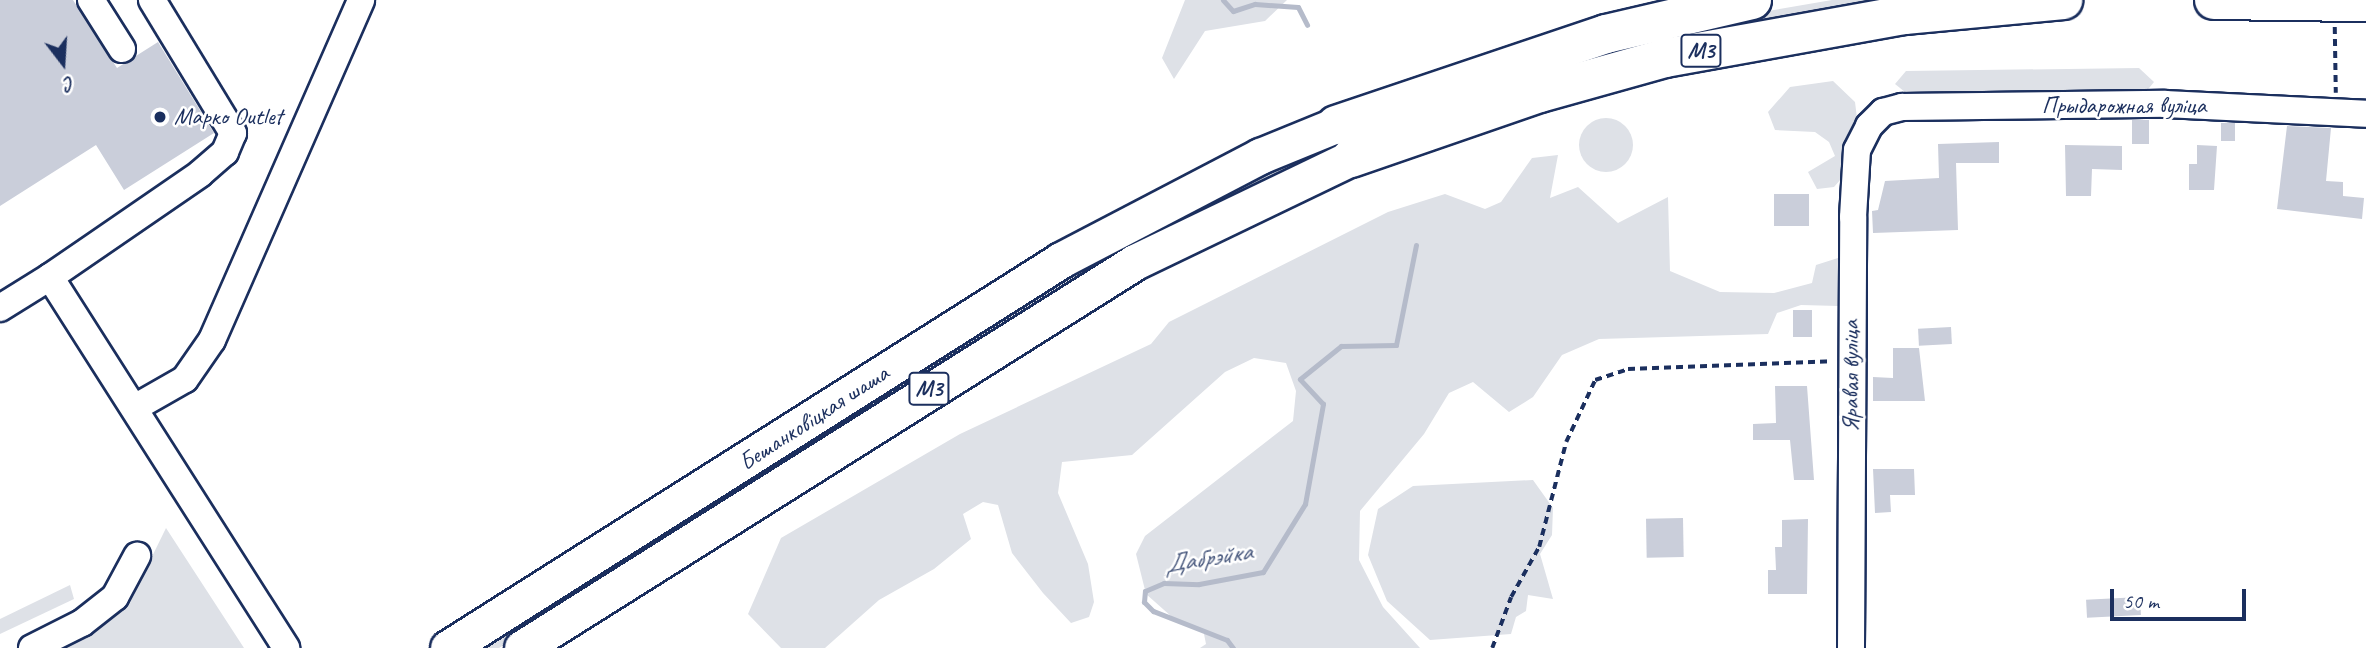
<!DOCTYPE html>
<meta charset="utf-8">
<style>
body{margin:0}
#map{position:relative;width:2366px;height:648px;overflow:hidden;background:#fff;font-family:Caveat,sans-serif}
div>[style]{position:absolute}
.green>*{inset:0;background:#dee1e7}
.round{border-radius:50%}
.stream>*{height:5px;margin:-2.5px;padding:0 2.5px;transform-origin:2.5px;border-radius:2.5px;background:#b5bbca}
.building>*{inset:0;background:#caceda;transform-origin:0 0}
.path>*{height:3.5px;margin-top:-1.75px;transform-origin:0;background:repeating-linear-gradient(90deg,#1b2f5e 0 7px,transparent 0 12px)}
.roads{filter:drop-shadow(2px 0 #1b2f5e) drop-shadow(-2px 0 #1b2f5e) drop-shadow(0 2px #1b2f5e) drop-shadow(0 -2px #1b2f5e)}
.minor>*{height:26px;margin:-13px;padding:0 13px;transform-origin:13px;border-radius:13px;background:#fff}
.major>*{height:35px;margin:-17.5px;padding:0 17.5px;transform-origin:17.5px;border-radius:17.5px;background:#fff}
.highway>*{height:38px;margin:-19px;padding:0 19px;transform-origin:19px;border-radius:19px;background:#fff}
.dots>*{width:19px;height:19px;translate:-50% -50%;box-sizing:border-box;border:4px solid #fff;border-radius:50%}
span{translate:-50% -50%;white-space:nowrap;text-align:center;line-height:1.15;-webkit-text-stroke:5px #fff;paint-order:stroke}
.shield-label span{padding:2px 5px;background:#fff;border:2px solid;border-radius:5px;-webkit-text-stroke-width:0}
.shield-label{font-size:23px;color:#1b2f5e;font-weight:700}
.street-label{font-size:24px;color:#1b2f5e}
.poi-label{font-size:24px;color:#1b2f5e}
.left{translate:0 -50%;text-align:left}
.water-label{font-size:26px;color:#49597e;font-style:italic}
.north{position:absolute;left:28px;top:28px;width:70px;height:70px;-webkit-text-stroke:5px #fff;paint-order:stroke;rotate:163deg;font-size:19px;font-weight:700;line-height:28px;text-align:center;color:#1b2f5e}
.north::after{content:'';display:block;margin:auto;width:24px;height:32px;background:#1b2f5e;clip-path:polygon(50% 0,100% 100%,50% 72%,0 100%)}
.scale{position:absolute;left:2110px;top:589px;width:136px;height:32px;box-sizing:border-box;border:4px solid #1b2f5e;border-top:0;padding-left:9px;font-size:21px;line-height:24px;white-space:nowrap;color:#1b2f5e;-webkit-text-stroke:5px #fff;paint-order:stroke}
</style>
<div id="map">
<div class="green">
<div style="clip-path:polygon(1185px 0,1287px 0,1265px 21px,1205px 31px,1174px 79px,1162px 58px)"></div>
<div style="clip-path:polygon(1832px 0,1926px 0,1397px 127px,619px 573px,499px 648px,476px 648px,1057px 277px,1290px 156px,1709px 21px)"></div>
<div style="clip-path:polygon(2139px 68px,2154px 82px,2145px 93px,1910px 96px,1895px 84px,1906px 71px)"></div>
<div style="clip-path:polygon(1833px 81px,1855px 102px,1858px 126px,1848px 171px,1834px 187px,1817px 189px,1808px 172px,1835px 156px,1829px 142px,1815px 132px,1775px 130px,1768px 112px,1790px 87px)"></div>
<div class="round" style="left:1579px;top:118px;width:54px;height:54px"></div>
<div style="clip-path:polygon(1558px 155px,1550px 198px,1578px 187px,1618px 223px,1668px 197px,1670px 271px,1720px 292px,1774px 293px,1812px 283px,1816px 265px,1838px 258px,1839px 306px,1801px 305px,1777px 313px,1768px 334px,1599px 339px,1562px 355px,1533px 397px,1509px 412px,1473px 382px,1449px 393px,1424px 434px,1360px 511px,1359px 560px,1383px 607px,1420px 648px,1200px 648px,1206px 644px,1203px 629px,1172px 617px,1146px 594px,1136px 554px,1145px 536px,1293px 421px,1296px 391px,1286px 363px,1254px 358px,1225px 372px,1132px 455px,1062px 462px,1058px 493px,1088px 564px,1094px 602px,1089px 617px,1071px 623px,1043px 593px,1012px 553px,998px 505px,983px 502px,963px 514px,971px 539px,934px 569px,879px 600px,825px 648px,781px 648px,748px 614px,781px 538px,960px 434px,1151px 344px,1169px 322px,1388px 212px,1445px 194px,1485px 209px,1501px 202px,1532px 158px)"></div>
<div style="clip-path:polygon(1533px 480px,1553px 508px,1552px 535px,1540px 554px,1553px 599px,1528px 595px,1526px 611px,1516px 617px,1511px 634px,1430px 640px,1387px 601px,1368px 555px,1378px 509px,1413px 486px)"></div>
<div style="clip-path:polygon(166px 528px,244px 648px,56px 648px,111px 607px,144px 573px)"></div>
<div style="clip-path:polygon(70px 585px,74px 599px,0 634px,0 619px)"></div>
</div>
<div class="stream">
<div style="left:1223px;top:0;width:15px;rotate:48deg"></div>
<div style="left:1233px;top:11px;width:23px;rotate:-18deg"></div>
<div style="left:1255px;top:4px;width:43px;rotate:4deg"></div>
<div style="left:1298px;top:7px;width:20px;rotate:63deg"></div>
<div style="left:1233px;top:648px;width:10px;rotate:-127deg"></div>
<div style="left:1227px;top:640px;width:79px;rotate:-158.6deg"></div>
<div style="left:1153px;top:611px;width:13px;rotate:-135deg"></div>
<div style="left:1144px;top:602px;width:11px;rotate:-85deg"></div>
<div style="left:1145px;top:591px;width:21px;rotate:-23deg"></div>
<div style="left:1164px;top:583px;width:35px;rotate:2deg"></div>
<div style="left:1199px;top:584px;width:65px;rotate:-10.6deg"></div>
<div style="left:1263px;top:572px;width:80px;rotate:-58.3deg"></div>
<div style="left:1305px;top:504px;width:102px;rotate:-79.8deg"></div>
<div style="left:1323px;top:404px;width:34px;rotate:-133deg"></div>
<div style="left:1300px;top:379px;width:53px;rotate:-38.8deg"></div>
<div style="left:1341px;top:346px;width:55px;rotate:-1deg"></div>
<div style="left:1396px;top:345px;width:102px;rotate:-78.7deg"></div>
</div>
<div class="building">
<div style="clip-path:polygon(0 0,73px 0,117px 68px,158px 42px,214px 133px,124px 190px,96px 145px,0 206px)"></div>
<div style="left:2132px;top:120px;width:17px;height:24px"></div>
<div style="left:2221px;top:123px;width:14px;height:18px"></div>
<div style="clip-path:polygon(2287px 126px,2331px 128px,2326px 181px,2343px 182px,2343px 196px,2364px 198px,2362px 219px,2277px 209px)"></div>
<div style="clip-path:polygon(1999px 142px,1999px 163px,1956px 163px,1958px 230px,1873px 233px,1872px 211px,1878px 210px,1885px 181px,1939px 178px,1938px 144px)"></div>
<div style="clip-path:polygon(2065px 145px,2122px 146px,2122px 170px,2092px 169px,2091px 196px,2066px 196px)"></div>
<div style="clip-path:polygon(2197px 145px,2217px 146px,2214px 190px,2189px 190px,2189px 164px,2197px 164px)"></div>
<div style="left:1774px;top:194px;width:35px;height:32px"></div>
<div style="left:1793px;top:310px;width:19px;height:27px"></div>
<div style="left:1951px;top:327px;width:17px;height:33px;rotate:87deg"></div>
<div style="clip-path:polygon(1893px 348px,1919px 348px,1925px 401px,1873px 401px,1873px 377px,1893px 378px)"></div>
<div style="clip-path:polygon(1775px 386px,1807px 386px,1814px 480px,1794px 480px,1790px 440px,1753px 440px,1753px 424px,1776px 423px)"></div>
<div style="clip-path:polygon(1873px 469px,1914px 469px,1915px 495px,1890px 495px,1891px 512px,1875px 513px)"></div>
<div style="left:1683px;top:518px;width:39px;height:37px;rotate:89deg"></div>
<div style="clip-path:polygon(1808px 519px,1807px 594px,1768px 594px,1768px 570px,1776px 570px,1775px 547px,1782px 547px,1782px 520px)"></div>
<div style="left:2140px;top:597px;width:18px;height:54px;rotate:87deg"></div>
</div>
<div class="path">
<div style="left:2335px;top:27px;width:66px;rotate:89.1deg"></div>
<div style="left:1492px;top:648px;width:54px;rotate:-69.6deg"></div>
<div style="left:1511px;top:597px;width:57px;rotate:-60.8deg"></div>
<div style="left:1539px;top:547px;width:108px;rotate:-75.6deg"></div>
<div style="left:1566px;top:442px;width:68px;rotate:-64.9deg"></div>
<div style="left:1595px;top:380px;width:35px;rotate:-18deg"></div>
<div style="left:1628px;top:369px;width:204px;rotate:-2.2deg"></div>
</div>
<div class="roads">
<div class="minor">
<div style="left:91px;top:0;width:58px;rotate:57.7deg"></div>
<div style="left:152px;top:0;width:156px;rotate:58.7deg"></div>
<div style="left:233px;top:133px;width:21px;rotate:113deg"></div>
<div style="left:225px;top:152px;width:33px;rotate:139deg"></div>
<div style="left:200px;top:174px;width:182px;rotate:145.5deg"></div>
<div style="left:50px;top:277px;width:440px;rotate:57.5deg"></div>
<div style="left:0;top:308px;width:59px;rotate:-31.8deg"></div>
<div style="left:136px;top:407px;width:56px;rotate:-29.7deg"></div>
<div style="left:185px;top:379px;width:47px;rotate:-55.3deg"></div>
<div style="left:212px;top:340px;width:371px;rotate:-66.3deg"></div>
<div style="left:32px;top:648px;width:56px;rotate:-26.6deg"></div>
<div style="left:82px;top:623px;width:42px;rotate:-38.2deg"></div>
<div style="left:115px;top:597px;width:47px;rotate:-61.8deg"></div>
<div style="left:1851px;top:648px;width:431px;rotate:-89.7deg"></div>
<div style="left:1853px;top:217px;width:67px;rotate:-86.6deg"></div>
<div style="left:1857px;top:150px;width:27px;rotate:-63deg"></div>
<div style="left:1869px;top:126px;width:20px;rotate:-45deg"></div>
<div style="left:1883px;top:112px;width:20px;rotate:-15deg"></div>
<div style="left:1902px;top:107px;width:263px;rotate:-0.7deg"></div>
<div style="left:2165px;top:104px;width:201px;rotate:2.8deg"></div>
</div>
<div class="major">
<div style="left:448px;top:648px;width:725px;rotate:-32.33deg"></div>
<div style="left:1061px;top:260px;width:225px;rotate:-27.6deg"></div>
<div style="left:1260px;top:156px;width:82px;rotate:-22.2deg"></div>
<div style="left:522px;top:648px;width:724px;rotate:-32.2deg"></div>
<div style="left:1135px;top:262px;width:240px;rotate:-25.7deg"></div>
</div>
<div class="highway">
<div style="left:2214px;top:0;width:152px;rotate:0.8deg"></div>
<div style="left:1336px;top:125px;width:285px;rotate:-18.6deg"></div>
<div style="left:1606px;top:34px;width:150px;rotate:-13.1deg"></div>
<div style="left:1351px;top:158px;width:200px;rotate:-19deg"></div>
<div style="left:1540px;top:93px;width:130px;rotate:-15.6deg"></div>
<div style="left:1665px;top:58px;width:244px;rotate:-10.2deg"></div>
<div style="left:1905px;top:15px;width:159px;rotate:-5.4deg"></div>
</div>
</div>
<div class="dots">
<div style="left:160px;top:117px;background:#1b2f5e"></div>
</div>
<div class="shield-label">
<span style="left:1701px;top:51px">М3</span>
<span style="left:929px;top:389px">М3</span>
</div>
<div class="street-label">
<span style="left:2124px;top:106px">Прыдарожная вуліца</span>
<span style="left:1851px;top:376px;rotate:-90deg">Яравая вуліца</span>
<span style="left:814px;top:418px;rotate:-33deg">Бешанковіцкая шаша</span>
</div>
<div class="poi-label">
<span class="left" style="left:174px;top:117px">Марко Outlet</span>
</div>
<div class="water-label">
<span style="left:1208px;top:558px;rotate:-9deg">Дабрэйка</span>
</div>
<div class="north">С</div>
<div class="scale">50 m</div>
</div>
